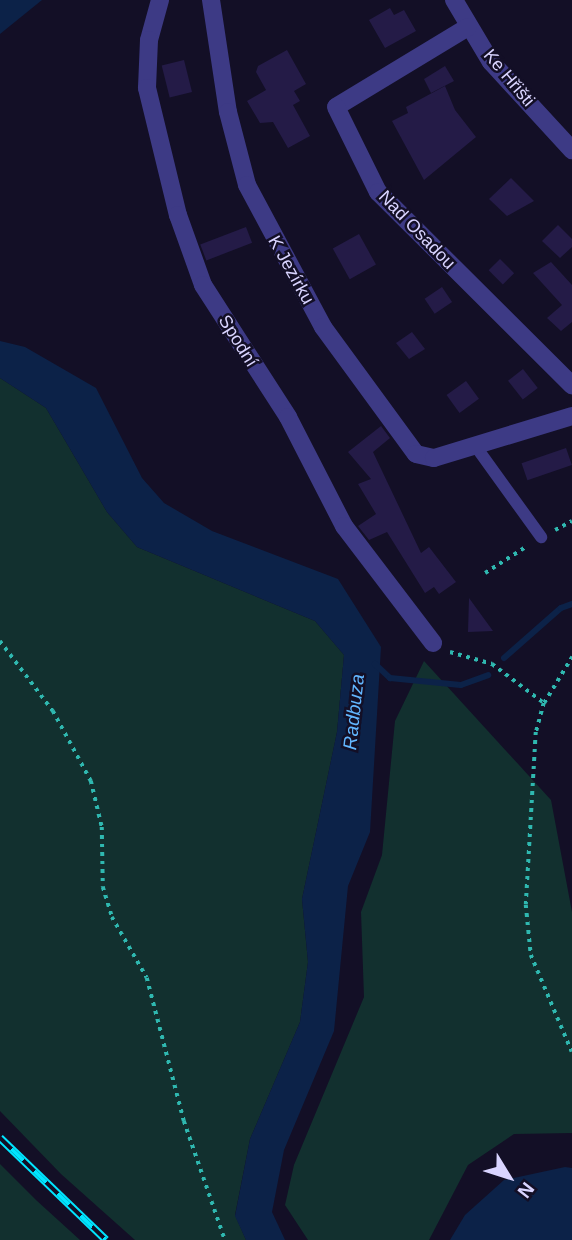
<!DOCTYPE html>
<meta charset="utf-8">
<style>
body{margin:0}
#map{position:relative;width:572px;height:1240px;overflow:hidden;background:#130f26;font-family:Arial,sans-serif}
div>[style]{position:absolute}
.green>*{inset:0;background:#12302f}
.water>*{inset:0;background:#0c2248}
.stream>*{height:6px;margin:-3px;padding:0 3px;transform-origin:3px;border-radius:3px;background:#0c2248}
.building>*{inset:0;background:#241b47;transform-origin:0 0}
.path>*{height:3.5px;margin-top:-1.75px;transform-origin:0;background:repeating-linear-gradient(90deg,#2fb8b0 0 3.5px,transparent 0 8.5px)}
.lane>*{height:12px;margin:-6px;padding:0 6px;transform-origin:6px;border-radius:6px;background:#3d3a85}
.street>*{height:18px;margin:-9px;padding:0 9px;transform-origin:9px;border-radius:9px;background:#3d3a85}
.rail>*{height:8px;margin-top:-4px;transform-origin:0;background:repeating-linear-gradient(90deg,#130f26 0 16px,#00e5ff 0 32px);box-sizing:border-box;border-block:2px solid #00e5ff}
span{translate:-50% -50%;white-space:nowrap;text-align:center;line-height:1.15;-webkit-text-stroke:5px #130f26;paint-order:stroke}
.street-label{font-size:18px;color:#d9d4ff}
.water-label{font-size:19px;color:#62b6ff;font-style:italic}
.north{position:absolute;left:474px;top:1142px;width:70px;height:70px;-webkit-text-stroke:5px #130f26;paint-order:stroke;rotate:128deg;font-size:19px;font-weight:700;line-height:28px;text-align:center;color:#d9d4ff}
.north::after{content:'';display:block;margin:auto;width:24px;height:32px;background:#d9d4ff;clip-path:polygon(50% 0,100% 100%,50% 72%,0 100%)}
</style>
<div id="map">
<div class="green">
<div style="clip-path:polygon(0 378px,46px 408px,107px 512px,137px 547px,315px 621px,344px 655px,337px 732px,302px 899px,308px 962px,300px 1022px,250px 1139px,235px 1215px,246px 1240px,135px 1240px,61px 1174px,0 1111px)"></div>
<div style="clip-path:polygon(424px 661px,551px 800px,572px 912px,572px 1133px,514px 1134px,468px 1165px,429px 1240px,308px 1240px,285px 1205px,294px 1165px,364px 997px,361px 912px,382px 855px,395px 721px)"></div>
<div style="clip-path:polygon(0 1164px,36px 1200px,80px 1240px,0 1240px)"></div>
</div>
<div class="water">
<div style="clip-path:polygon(0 0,42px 0,0 34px)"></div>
<div style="clip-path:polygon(0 341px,25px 347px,96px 388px,142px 478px,164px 503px,212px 531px,338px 579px,381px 647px,370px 832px,348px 886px,334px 1031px,284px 1150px,272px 1212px,285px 1240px,246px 1240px,235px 1216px,250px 1139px,300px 1022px,308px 962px,302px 899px,337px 732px,344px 655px,315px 621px,137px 547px,107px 512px,46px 408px,0 378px)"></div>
<div style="clip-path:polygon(565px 1167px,572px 1168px,572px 1240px,450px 1240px,465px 1215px,504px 1180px)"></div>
</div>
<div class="stream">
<div style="left:504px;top:658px;width:76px;rotate:-41.3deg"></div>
<div style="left:561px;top:608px;width:12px;rotate:-20deg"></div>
<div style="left:375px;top:664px;width:21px;rotate:43deg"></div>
<div style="left:390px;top:678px;width:71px;rotate:5.6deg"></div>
<div style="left:461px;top:685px;width:29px;rotate:-20deg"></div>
</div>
<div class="building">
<div style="clip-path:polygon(390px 8px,394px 15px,404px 10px,416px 31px,385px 48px,369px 20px)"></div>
<div style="clip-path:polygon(287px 50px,306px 84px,294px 91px,300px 101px,293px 105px,310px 136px,288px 148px,273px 122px,260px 123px,247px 101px,266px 90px,256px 72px,258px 66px)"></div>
<div style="left:184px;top:60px;width:33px;height:23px;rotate:76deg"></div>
<div style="clip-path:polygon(445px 66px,454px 81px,431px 93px,424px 79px)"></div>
<div style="clip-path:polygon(445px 86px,455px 110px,476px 137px,424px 180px,392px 121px,408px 113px,406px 107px)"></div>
<div style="clip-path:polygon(511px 178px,534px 201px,507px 216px,489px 199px)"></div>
<div style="clip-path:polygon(558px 225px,572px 239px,572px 247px,560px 258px,542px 241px)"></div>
<div style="left:246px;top:227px;width:17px;height:49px;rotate:69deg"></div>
<div style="left:359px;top:234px;width:35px;height:30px;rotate:61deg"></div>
<div style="left:500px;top:259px;width:20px;height:16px;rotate:45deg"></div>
<div style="clip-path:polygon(551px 262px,572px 285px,572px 322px,561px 331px,547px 318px,562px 305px,533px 273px)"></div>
<div style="left:442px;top:287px;width:18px;height:21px;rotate:56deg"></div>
<div style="clip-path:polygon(412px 332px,425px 349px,409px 359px,396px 343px)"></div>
<div style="left:523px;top:369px;width:24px;height:19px;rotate:52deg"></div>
<div style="left:466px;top:381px;width:22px;height:24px;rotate:54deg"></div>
<div style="clip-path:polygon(381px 426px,390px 438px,373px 452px,421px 553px,429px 547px,456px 582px,439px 594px,434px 587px,425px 593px,387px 532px,369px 540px,358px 526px,376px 514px,358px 484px,371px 479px,348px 452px)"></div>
<div style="left:566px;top:448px;width:18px;height:47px;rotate:71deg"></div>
<div style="clip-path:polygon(469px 598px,493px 631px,468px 632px)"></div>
</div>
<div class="path">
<div style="left:555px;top:530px;width:19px;rotate:-28deg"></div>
<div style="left:485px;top:573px;width:50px;rotate:-32.7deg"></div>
<div style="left:0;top:641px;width:88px;rotate:52.9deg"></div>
<div style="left:53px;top:711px;width:80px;rotate:61.5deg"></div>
<div style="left:91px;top:781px;width:47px;rotate:76.6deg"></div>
<div style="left:102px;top:827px;width:60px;rotate:89deg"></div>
<div style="left:103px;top:887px;width:31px;rotate:73deg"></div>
<div style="left:112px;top:917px;width:70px;rotate:60.2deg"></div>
<div style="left:147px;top:978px;width:148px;rotate:75.5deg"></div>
<div style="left:184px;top:1121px;width:126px;rotate:71deg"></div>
<div style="left:450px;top:652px;width:44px;rotate:15.9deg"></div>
<div style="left:492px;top:664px;width:65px;rotate:36.9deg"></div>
<div style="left:544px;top:703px;width:30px;rotate:105deg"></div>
<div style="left:536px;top:732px;width:173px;rotate:93.3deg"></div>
<div style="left:526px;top:905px;width:50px;rotate:84.3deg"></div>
<div style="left:531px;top:955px;width:105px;rotate:67.1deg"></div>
<div style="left:544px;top:703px;width:54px;rotate:-58.7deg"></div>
</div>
<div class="lane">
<div style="left:474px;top:444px;width:115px;rotate:54.2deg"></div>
</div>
<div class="street">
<div style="left:160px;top:0;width:41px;rotate:105.4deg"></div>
<div style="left:149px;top:40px;width:48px;rotate:92.4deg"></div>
<div style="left:147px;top:88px;width:131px;rotate:76.3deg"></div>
<div style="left:178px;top:215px;width:74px;rotate:70.3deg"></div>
<div style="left:203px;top:285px;width:157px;rotate:57.2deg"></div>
<div style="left:288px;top:417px;width:123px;rotate:62.8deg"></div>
<div style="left:344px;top:526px;width:147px;rotate:52.7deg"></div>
<div style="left:211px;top:0;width:113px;rotate:81.4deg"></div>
<div style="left:228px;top:112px;width:75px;rotate:75.4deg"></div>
<div style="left:247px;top:185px;width:161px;rotate:61.8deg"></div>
<div style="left:323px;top:327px;width:157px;rotate:53.8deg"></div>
<div style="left:416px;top:454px;width:18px;rotate:13deg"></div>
<div style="left:434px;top:458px;width:144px;rotate:-16.9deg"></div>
<div style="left:454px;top:0;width:72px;rotate:59.2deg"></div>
<div style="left:491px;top:62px;width:120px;rotate:47.4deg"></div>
<div style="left:468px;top:27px;width:154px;rotate:148.8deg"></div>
<div style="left:336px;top:107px;width:95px;rotate:63.7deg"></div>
<div style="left:378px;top:192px;width:274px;rotate:44.9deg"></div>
</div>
<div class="rail">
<div style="left:0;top:1138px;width:147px;rotate:43.9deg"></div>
</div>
<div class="street-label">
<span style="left:509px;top:78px;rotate:50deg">Ke Hřišti</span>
<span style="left:417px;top:230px;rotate:46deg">Nad Osadou</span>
<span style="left:291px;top:270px;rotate:61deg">K Jezírku</span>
<span style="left:238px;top:341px;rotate:58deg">Spodní</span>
</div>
<div class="water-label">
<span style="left:354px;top:712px;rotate:-84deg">Radbuza</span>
</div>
<div class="north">N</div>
</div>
